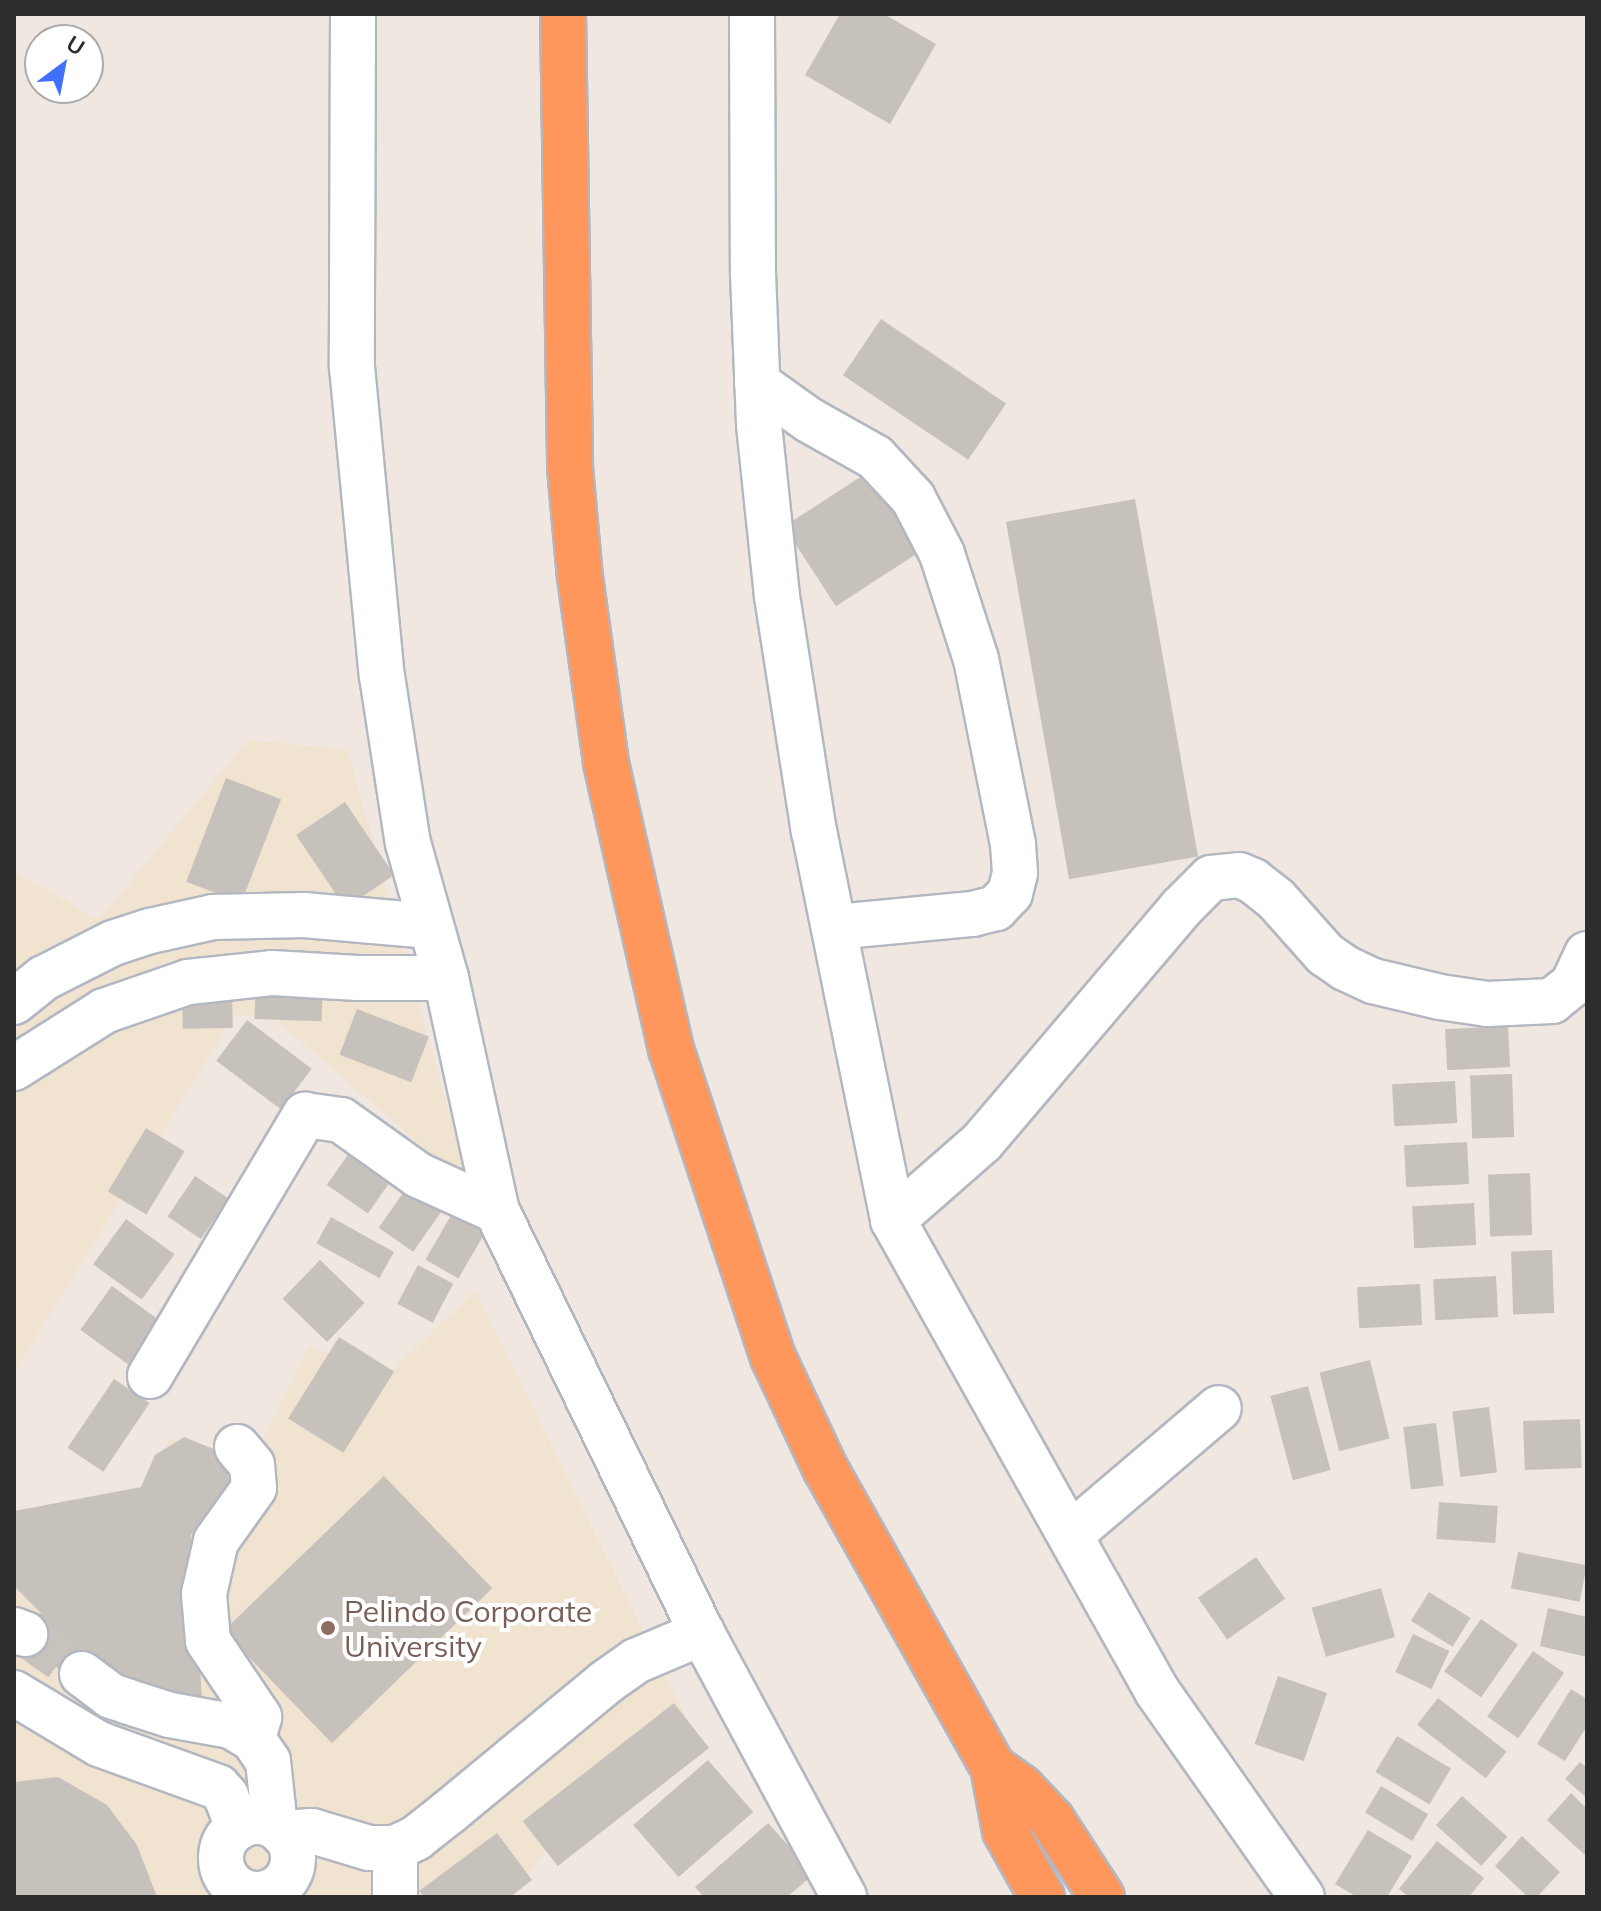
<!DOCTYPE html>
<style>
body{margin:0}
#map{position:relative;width:1601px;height:1911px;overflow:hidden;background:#efe7e0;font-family:Mulish,sans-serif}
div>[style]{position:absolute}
.education>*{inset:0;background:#f0e3d0}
.building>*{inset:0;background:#c7c1bc;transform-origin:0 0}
.minor-tunnel>*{height:44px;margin-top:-22px;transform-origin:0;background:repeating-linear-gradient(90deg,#c8c2bc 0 44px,transparent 0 66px)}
.roads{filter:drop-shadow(2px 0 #b3b7c1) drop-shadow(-2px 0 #b3b7c1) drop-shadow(0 2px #b3b7c1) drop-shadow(0 -2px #b3b7c1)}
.minor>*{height:44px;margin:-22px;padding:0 22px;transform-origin:22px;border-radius:22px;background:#fff}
.minor>.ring{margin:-22px;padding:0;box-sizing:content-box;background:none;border:44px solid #fff;border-radius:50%}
.highway>*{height:44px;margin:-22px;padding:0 22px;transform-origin:22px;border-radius:22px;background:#ff965b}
.dots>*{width:22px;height:22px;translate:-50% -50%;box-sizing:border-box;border:4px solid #fff;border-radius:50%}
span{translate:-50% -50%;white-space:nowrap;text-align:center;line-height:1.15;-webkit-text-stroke:8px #fff;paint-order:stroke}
.education-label{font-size:30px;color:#785e54}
.left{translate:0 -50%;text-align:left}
.frame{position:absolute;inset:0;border:16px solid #2d2d2d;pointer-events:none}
.north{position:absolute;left:24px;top:24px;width:80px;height:80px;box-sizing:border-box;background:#fff;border:2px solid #ababab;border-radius:50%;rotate:32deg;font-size:22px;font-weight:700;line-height:32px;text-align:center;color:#2d2d2d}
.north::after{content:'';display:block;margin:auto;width:28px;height:36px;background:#4070fc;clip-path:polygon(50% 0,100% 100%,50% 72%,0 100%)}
</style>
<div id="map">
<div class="education">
<div style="clip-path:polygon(248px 740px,347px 750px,470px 1187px,276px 1020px,235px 1014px,14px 1372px,14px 871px,99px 920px)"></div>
<div style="clip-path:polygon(475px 1291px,695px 1736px,546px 1850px,513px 1897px,14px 1897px,14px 1520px,155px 1505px,169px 1438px,247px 1472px,310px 1346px,387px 1376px)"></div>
</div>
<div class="building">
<div style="clip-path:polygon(840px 14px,884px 14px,936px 44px,890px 124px,805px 75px)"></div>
<div style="left:881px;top:319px;width:151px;height:68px;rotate:34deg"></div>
<div style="left:868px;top:472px;width:95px;height:100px;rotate:57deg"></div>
<div style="left:1135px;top:499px;width:363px;height:131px;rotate:80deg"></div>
<div style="left:226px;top:778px;width:59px;height:111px;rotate:21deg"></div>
<div style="left:345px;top:802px;width:88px;height:59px;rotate:56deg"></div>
<div style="left:256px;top:978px;width:67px;height:41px;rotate:2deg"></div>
<div style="left:232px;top:986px;width:42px;height:50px;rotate:89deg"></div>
<div style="left:357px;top:1009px;width:77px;height:49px;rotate:21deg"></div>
<div style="left:247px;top:1020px;width:81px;height:51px;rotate:37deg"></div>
<div style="left:1508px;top:1026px;width:41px;height:63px;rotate:87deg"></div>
<div style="left:1512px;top:1074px;width:63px;height:42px;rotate:88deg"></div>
<div style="left:1455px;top:1081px;width:42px;height:63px;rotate:87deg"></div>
<div style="left:146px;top:1128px;width:45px;height:74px;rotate:31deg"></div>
<div style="left:359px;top:1139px;width:50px;height:56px;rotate:35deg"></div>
<div style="left:1467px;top:1142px;width:42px;height:63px;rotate:87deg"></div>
<div style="left:1530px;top:1173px;width:62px;height:42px;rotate:88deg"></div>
<div style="left:195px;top:1176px;width:40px;height:49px;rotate:34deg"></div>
<div style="left:408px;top:1186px;width:42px;height:51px;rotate:35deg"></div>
<div style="left:1474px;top:1203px;width:42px;height:62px;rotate:87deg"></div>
<div style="left:457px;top:1205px;width:38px;height:63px;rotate:30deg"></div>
<div style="left:331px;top:1217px;width:72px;height:30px;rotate:29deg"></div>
<div style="left:126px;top:1219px;width:60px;height:56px;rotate:36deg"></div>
<div style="left:1552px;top:1250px;width:63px;height:41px;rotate:88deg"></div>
<div style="left:320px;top:1260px;width:62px;height:54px;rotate:44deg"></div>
<div style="left:418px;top:1265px;width:40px;height:44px;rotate:28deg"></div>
<div style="left:1496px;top:1276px;width:41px;height:63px;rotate:87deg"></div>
<div style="left:1420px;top:1284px;width:41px;height:63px;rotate:87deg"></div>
<div style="left:112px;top:1286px;width:66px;height:54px;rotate:36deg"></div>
<div style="left:339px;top:1337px;width:65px;height:96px;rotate:32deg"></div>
<div style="left:1370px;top:1360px;width:81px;height:52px;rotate:76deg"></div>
<div style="left:114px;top:1379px;width:43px;height:83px;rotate:34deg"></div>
<div style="left:1308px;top:1386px;width:87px;height:39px;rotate:75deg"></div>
<div style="left:1489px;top:1407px;width:66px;height:37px;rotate:83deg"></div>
<div style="left:1580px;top:1419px;width:49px;height:57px;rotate:88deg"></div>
<div style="left:1436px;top:1423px;width:63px;height:33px;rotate:83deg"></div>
<div style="clip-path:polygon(184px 1437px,221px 1452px,232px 1488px,220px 1520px,191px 1534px,202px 1698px,139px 1686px,93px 1658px,75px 1683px,22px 1638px,41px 1613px,14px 1586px,14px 1511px,141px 1487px,155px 1455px)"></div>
<div style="left:384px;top:1476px;width:156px;height:223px;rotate:46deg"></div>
<div style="left:1439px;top:1502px;width:59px;height:37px;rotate:4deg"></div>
<div style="left:1518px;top:1552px;width:70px;height:37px;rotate:11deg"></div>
<div style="left:1256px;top:1557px;width:51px;height:71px;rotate:55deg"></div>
<div style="left:1381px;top:1588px;width:51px;height:72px;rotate:74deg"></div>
<div style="left:1429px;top:1592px;width:49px;height:34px;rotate:32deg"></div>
<div style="clip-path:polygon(1548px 1608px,1587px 1617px,1587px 1657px,1540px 1646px)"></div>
<div style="left:1481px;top:1619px;width:45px;height:64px;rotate:35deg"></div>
<div style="left:1413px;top:1634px;width:40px;height:42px;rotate:25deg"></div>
<div style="left:1533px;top:1651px;width:38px;height:80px;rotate:35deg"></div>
<div style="left:1278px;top:1676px;width:52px;height:72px;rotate:19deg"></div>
<div style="clip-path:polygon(1571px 1689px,1587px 1699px,1587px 1726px,1565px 1761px,1537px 1744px)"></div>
<div style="left:1438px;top:1698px;width:87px;height:34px;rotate:38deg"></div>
<div style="left:674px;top:1703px;width:57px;height:192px;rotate:52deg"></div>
<div style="left:1397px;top:1736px;width:63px;height:42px;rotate:31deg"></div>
<div style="left:708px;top:1760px;width:69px;height:99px;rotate:49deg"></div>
<div style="clip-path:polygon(1580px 1762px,1587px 1768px,1587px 1798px,1565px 1779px)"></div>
<div style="clip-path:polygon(58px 1777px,107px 1805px,137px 1845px,157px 1897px,14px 1897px,14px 1782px)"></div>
<div style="left:1381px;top:1786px;width:55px;height:31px;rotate:31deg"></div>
<div style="clip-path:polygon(1571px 1793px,1587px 1809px,1587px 1857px,1547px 1820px)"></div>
<div style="left:1462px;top:1796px;width:61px;height:39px;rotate:42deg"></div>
<div style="clip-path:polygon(768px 1823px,814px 1874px,787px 1897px,704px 1897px,695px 1887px)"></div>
<div style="clip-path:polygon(1368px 1830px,1412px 1856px,1387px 1897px,1357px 1897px,1335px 1884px)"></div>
<div style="clip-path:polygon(497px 1833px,532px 1880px,510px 1897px,424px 1897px,419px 1891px)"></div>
<div style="clip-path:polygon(1522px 1836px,1560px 1872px,1537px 1897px,1528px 1897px,1495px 1866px)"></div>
<div style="clip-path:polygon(1437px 1841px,1484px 1878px,1469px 1897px,1409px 1897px,1399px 1889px)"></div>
</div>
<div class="minor-tunnel">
<div style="left:25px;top:1634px;width:70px;rotate:35.1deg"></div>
</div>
<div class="roads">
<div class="minor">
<div style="left:353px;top:14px;width:353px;rotate:90.2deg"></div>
<div style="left:352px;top:367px;width:310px;rotate:84.5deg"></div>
<div style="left:382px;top:676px;width:169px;rotate:81.2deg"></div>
<div style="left:408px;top:843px;width:140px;rotate:74.3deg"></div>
<div style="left:446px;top:978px;width:239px;rotate:77.7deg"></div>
<div style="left:497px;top:1211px;width:469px;rotate:64.1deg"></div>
<div style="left:702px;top:1633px;width:300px;rotate:61.7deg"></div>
<div style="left:752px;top:14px;width:260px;rotate:89.8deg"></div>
<div style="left:753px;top:274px;width:151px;rotate:87.7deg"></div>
<div style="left:759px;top:425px;width:172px;rotate:84deg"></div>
<div style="left:777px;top:596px;width:238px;rotate:81.1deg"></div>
<div style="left:814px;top:831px;width:397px;rotate:78.5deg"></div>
<div style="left:893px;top:1220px;width:540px;rotate:60.73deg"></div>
<div style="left:1157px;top:1691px;width:252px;rotate:54.9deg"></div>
<div style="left:757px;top:383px;width:64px;rotate:35.4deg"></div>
<div style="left:809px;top:420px;width:76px;rotate:29.3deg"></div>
<div style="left:875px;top:457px;width:56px;rotate:47.2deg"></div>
<div style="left:913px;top:498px;width:63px;rotate:62.6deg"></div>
<div style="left:942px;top:554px;width:110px;rotate:72.1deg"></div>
<div style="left:976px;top:659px;width:189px;rotate:78.7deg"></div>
<div style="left:1013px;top:844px;width:29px;rotate:86deg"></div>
<div style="left:1015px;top:873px;width:21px;rotate:104deg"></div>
<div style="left:1010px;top:893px;width:21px;rotate:133deg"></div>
<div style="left:996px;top:908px;width:25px;rotate:166deg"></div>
<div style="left:972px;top:914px;width:138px;rotate:174.6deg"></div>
<div style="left:14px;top:1002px;width:38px;rotate:-39deg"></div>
<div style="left:44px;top:978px;width:77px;rotate:-26.9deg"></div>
<div style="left:113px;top:943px;width:39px;rotate:-18deg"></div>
<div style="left:150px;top:931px;width:65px;rotate:-12.5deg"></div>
<div style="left:213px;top:917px;width:91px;rotate:-1.3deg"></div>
<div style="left:304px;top:915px;width:127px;rotate:5deg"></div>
<div style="left:14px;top:1068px;width:107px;rotate:-32.3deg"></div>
<div style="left:104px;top:1011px;width:89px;rotate:-19deg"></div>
<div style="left:188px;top:982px;width:84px;rotate:-6.1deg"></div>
<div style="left:272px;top:973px;width:86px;rotate:3.3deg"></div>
<div style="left:358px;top:978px;width:88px"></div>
<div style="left:893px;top:1220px;width:118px;rotate:-41.2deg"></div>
<div style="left:982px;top:1142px;width:307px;rotate:-49.6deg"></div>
<div style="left:1181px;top:908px;width:42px;rotate:-45deg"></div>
<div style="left:1211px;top:878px;width:28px;rotate:-6deg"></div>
<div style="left:1239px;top:875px;width:15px;rotate:23deg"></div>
<div style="left:1253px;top:881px;width:29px;rotate:38deg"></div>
<div style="left:1276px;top:899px;width:74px;rotate:48.3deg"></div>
<div style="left:1325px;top:954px;width:24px;rotate:35deg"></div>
<div style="left:1345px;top:968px;width:31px;rotate:25deg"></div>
<div style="left:1373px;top:981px;width:69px;rotate:13.4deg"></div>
<div style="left:1440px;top:997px;width:48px;rotate:8.5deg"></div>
<div style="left:1487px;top:1004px;width:65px;rotate:-2.6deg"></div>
<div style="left:1552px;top:1001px;width:27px;rotate:-39deg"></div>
<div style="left:1573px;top:984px;width:33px;rotate:-65deg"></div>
<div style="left:150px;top:1376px;width:304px;rotate:-59.3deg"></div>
<div style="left:305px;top:1115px;width:36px;rotate:8deg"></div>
<div style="left:341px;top:1120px;width:95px;rotate:35.5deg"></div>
<div style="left:418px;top:1175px;width:87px;rotate:24.5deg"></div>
<div style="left:237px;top:1447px;width:23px;rotate:50deg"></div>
<div style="left:252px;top:1465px;width:23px;rotate:85deg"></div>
<div style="left:254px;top:1488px;width:65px;rotate:125.6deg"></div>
<div style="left:216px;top:1541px;width:54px;rotate:102.8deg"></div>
<div style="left:204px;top:1594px;width:47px;rotate:85.1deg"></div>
<div style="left:208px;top:1641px;width:92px;rotate:56.1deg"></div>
<div style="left:259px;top:1717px;width:23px;rotate:105deg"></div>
<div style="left:1071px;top:1534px;width:194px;rotate:-40.4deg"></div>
<div style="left:14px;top:1630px;width:12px;rotate:20deg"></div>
<div style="left:82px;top:1674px;width:36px;rotate:37deg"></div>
<div style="left:111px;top:1696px;width:16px;rotate:18deg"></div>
<div style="left:126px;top:1701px;width:46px;rotate:17.7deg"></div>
<div style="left:170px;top:1715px;width:62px;rotate:10.2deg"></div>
<div style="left:231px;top:1726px;width:26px;rotate:31deg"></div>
<div style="left:253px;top:1739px;width:27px;rotate:56deg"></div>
<div style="left:268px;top:1761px;width:66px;rotate:83.9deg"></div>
<div style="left:14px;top:1693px;width:99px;rotate:31deg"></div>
<div style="left:99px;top:1744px;width:127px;rotate:19.9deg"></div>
<div style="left:218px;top:1787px;width:12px;rotate:48deg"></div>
<div style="left:226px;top:1796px;width:34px;rotate:69deg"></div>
<div class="ring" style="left:221px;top:1822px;width:28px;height:28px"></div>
<div style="left:282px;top:1833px;width:30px;rotate:-4deg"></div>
<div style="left:312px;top:1831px;width:59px;rotate:16.6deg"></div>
<div style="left:369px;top:1848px;width:26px"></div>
<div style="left:395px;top:1848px;width:23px;rotate:-25deg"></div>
<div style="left:416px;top:1838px;width:42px;rotate:-38.2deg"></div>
<div style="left:449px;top:1812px;width:204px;rotate:-39.6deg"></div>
<div style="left:606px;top:1682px;width:37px;rotate:-35deg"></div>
<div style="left:636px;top:1661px;width:72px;rotate:-23deg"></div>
<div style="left:395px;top:1897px;width:49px;rotate:-90deg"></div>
</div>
<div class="highway">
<div style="left:563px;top:14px;width:454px;rotate:89.1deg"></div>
<div style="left:570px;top:468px;width:109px;rotate:84.8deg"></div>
<div style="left:580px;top:577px;width:188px;rotate:82deg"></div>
<div style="left:606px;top:763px;width:293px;rotate:77.2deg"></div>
<div style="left:671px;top:1049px;width:324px;rotate:71.7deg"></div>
<div style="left:773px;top:1357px;width:123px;rotate:64.9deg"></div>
<div style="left:825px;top:1468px;width:343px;rotate:60.7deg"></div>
<div style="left:993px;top:1767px;width:65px;rotate:79.4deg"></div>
<div style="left:1005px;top:1831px;width:76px;rotate:60.7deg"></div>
<div style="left:993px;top:1767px;width:36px;rotate:36deg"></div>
<div style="left:1022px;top:1788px;width:44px;rotate:46.8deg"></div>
<div style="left:1052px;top:1820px;width:92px;rotate:57deg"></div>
</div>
</div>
<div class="dots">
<div style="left:328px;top:1628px;background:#8d6e63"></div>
</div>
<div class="education-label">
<span class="left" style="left:344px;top:1628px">Pelindo Corporate<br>University</span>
</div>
<div class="frame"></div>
<div class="north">U</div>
</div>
